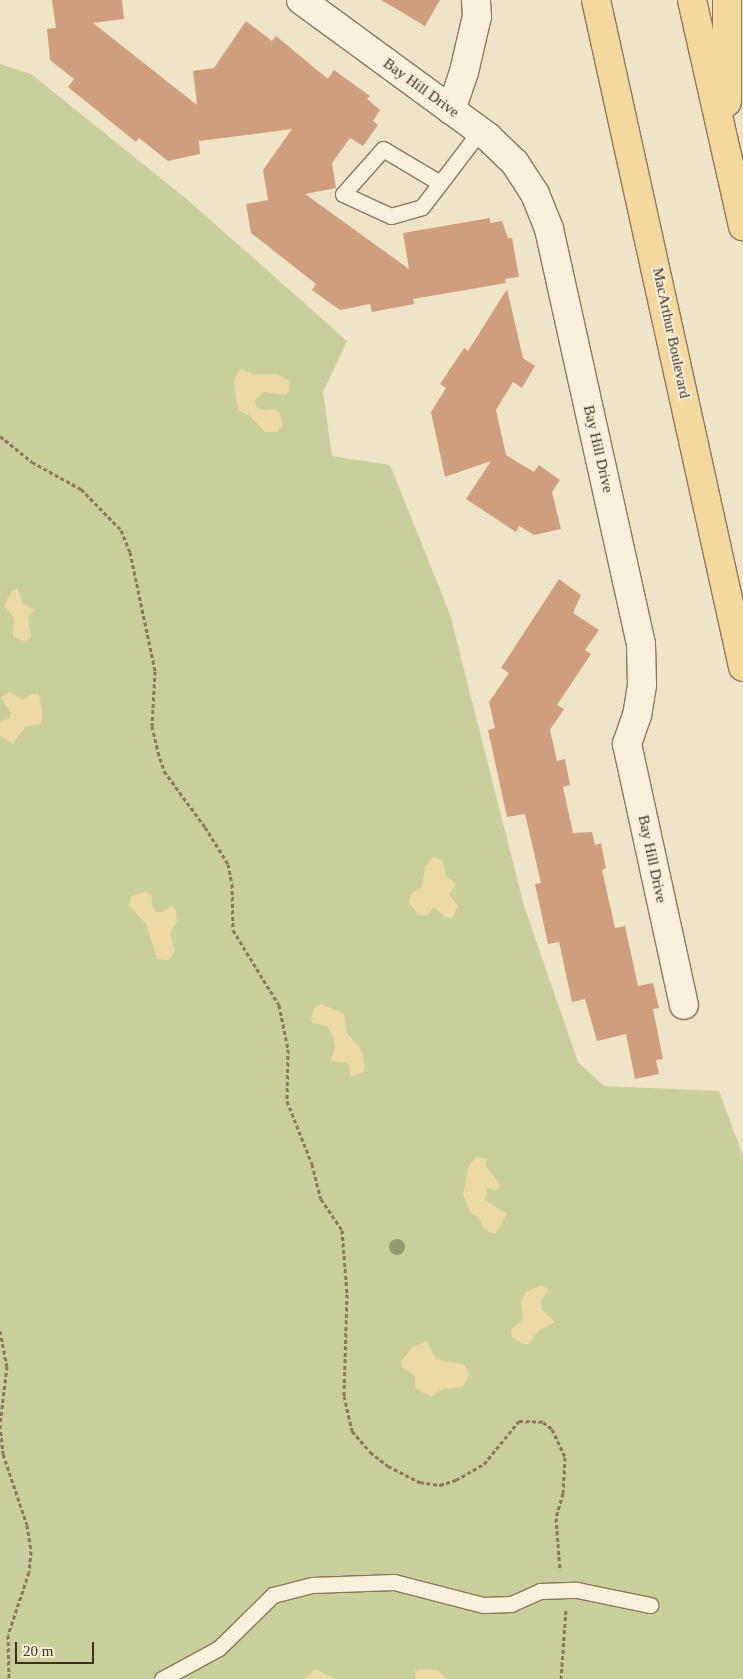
<!DOCTYPE html>
<style>
body{margin:0}
#map{position:relative;width:743px;height:1679px;overflow:hidden;background:#f0e4c8;font-family:Georgia,serif}
div>[style]{position:absolute}
.green>*{inset:0;background:#c9cf9b}
.sand>*{inset:0;background:#ecd9a5}
.building>*{inset:0;background:#cf9f7d}
.path>*{height:3px;margin-top:-1.5px;transform-origin:0;background:repeating-linear-gradient(90deg,#8d765c 0 4px,transparent 0 6.5px)}
.roads{filter:drop-shadow(1px 0 #8d765c) drop-shadow(-1px 0 #8d765c) drop-shadow(0 1px #8d765c) drop-shadow(0 -1px #8d765c)}
.lane>*{height:15px;margin:-7.5px;padding:0 7.5px;transform-origin:7.5px;border-radius:7.5px;background:#faf1dc}
.street>*{height:28px;margin:-14px;padding:0 14px;transform-origin:14px;border-radius:14px;background:#faf1dc}
.primary>*{height:28px;margin:-14px;padding:0 14px;transform-origin:14px;border-radius:14px;background:#f3d9a0}
.trees>*{width:16px;height:16px;margin:-8px;border-radius:50%;background:#96986f}
span{translate:-50% -50%;white-space:nowrap;text-align:center;line-height:1.15;-webkit-text-stroke:4px #f7eed8;paint-order:stroke}
.street-label{font-size:15px;color:#3d2e20}
.scale{position:absolute;left:15px;top:1642px;width:79px;height:22px;box-sizing:border-box;border:2px solid #3d2e20;border-top:0;padding-left:6px;font-size:15px;line-height:18px;white-space:nowrap;color:#3d2e20;-webkit-text-stroke:4px #f7eed8;paint-order:stroke}
</style>
<div id="map">
<div class="green">
<div style="clip-path:polygon(0 64px,31px 74px,189px 201px,347px 341px,323px 392px,332px 456px,390px 465px,450px 614px,524px 906px,578px 1062px,604px 1086px,719px 1091px,743px 1156px,743px 1679px,0 1679px)"></div>
</div>
<div class="sand">
<div style="clip-path:polygon(241px 369px,254px 375px,276px 374px,289px 380px,290px 389px,286px 395px,264px 392px,255px 400px,256px 407px,262px 410px,274px 409px,279px 412px,283px 425px,277px 432px,265px 432px,250px 416px,238px 410px,234px 379px)"></div>
<div style="clip-path:polygon(17px 588px,23px 604px,35px 610px,28px 617px,31px 637px,25px 642px,13px 636px,14px 618px,4px 606px,11px 592px)"></div>
<div style="clip-path:polygon(9px 692px,23px 700px,31px 694px,39px 694px,43px 718px,40px 724px,25px 727px,13px 744px,0 736px,0 722px,10px 718px,11px 713px,1px 698px)"></div>
<div style="clip-path:polygon(434px 857px,442px 860px,446px 875px,456px 885px,449px 894px,458px 906px,452px 918px,445px 917px,434px 907px,428px 915px,418px 915px,409px 902px,411px 894px,422px 886px,425px 866px)"></div>
<div style="clip-path:polygon(145px 892px,151px 895px,153px 908px,157px 912px,162px 912px,171px 906px,176px 910px,177px 921px,170px 934px,175px 950px,169px 960px,157px 959px,146px 924px,129px 905px,132px 896px)"></div>
<div style="clip-path:polygon(321px 1004px,344px 1014px,347px 1033px,362px 1051px,365px 1068px,362px 1073px,350px 1077px,350px 1068px,347px 1063px,331px 1061px,335px 1045px,333px 1036px,327px 1026px,312px 1023px,311px 1019px,314px 1008px)"></div>
<div style="clip-path:polygon(476px 1157px,487px 1159px,485px 1165px,500px 1185px,497px 1190px,487px 1188px,485px 1200px,507px 1214px,495px 1234px,485px 1230px,479px 1218px,471px 1213px,463px 1195px,469px 1165px)"></div>
<div style="clip-path:polygon(541px 1285px,549px 1290px,541px 1300px,542px 1310px,555px 1322px,538px 1331px,529px 1344px,523px 1344px,512px 1337px,511px 1330px,523px 1319px,521px 1303px,526px 1292px)"></div>
<div style="clip-path:polygon(427px 1341px,436px 1359px,465px 1365px,469px 1375px,463px 1387px,442px 1389px,431px 1397px,415px 1388px,415px 1376px,402px 1367px,401px 1361px,413px 1347px)"></div>
<div style="clip-path:polygon(315px 1669px,332px 1677px,334px 1679px,304px 1679px)"></div>
<div style="clip-path:polygon(420px 1669px,438px 1670px,447px 1679px,415px 1679px,415px 1671px)"></div>
</div>
<div class="building">
<div style="clip-path:polygon(52px 0,122px 0,124px 19px,93px 23px,197px 105px,193px 71px,214px 68px,246px 21px,272px 41px,276px 36px,328px 79px,334px 70px,370px 96px,367px 99px,380px 110px,373px 121px,378px 125px,363px 146px,350px 138px,332px 163px,336px 188px,305px 194px,409px 269px,403px 233px,490px 218px,490px 223px,502px 221px,508px 238px,512px 238px,519px 277px,505px 279px,506px 283px,413px 299px,414px 304px,372px 312px,370px 304px,340px 310px,312px 290px,316px 284px,251px 233px,246px 204px,268px 200px,263px 170px,292px 129px,199px 141px,200px 154px,168px 161px,139px 138px,136px 142px,68px 87px,74px 79px,50px 60px,47px 29px,56px 28px)"></div>
<div style="clip-path:polygon(381px 0,440px 0,425px 26px)"></div>
<div style="clip-path:polygon(507px 289px,523px 358px,535px 366px,522px 388px,513px 382px,496px 410px,506px 455px,534px 472px,539px 465px,560px 480px,552px 492px,561px 529px,534px 535px,519px 526px,516px 532px,466px 499px,491px 461px,445px 477px,431px 412px,446px 388px,440px 384px,464px 348px,468px 351px)"></div>
<div style="clip-path:polygon(559px 579px,581px 595px,573px 613px,599px 630px,585px 650px,591px 654px,557px 705px,564px 709px,550px 730px,557px 761px,565px 759px,570px 785px,563px 787px,573px 833px,592px 832px,595px 845px,601px 843px,606px 868px,602px 870px,615px 928px,625px 926px,638px 986px,653px 983px,659px 1008px,653px 1009px,663px 1059px,656px 1060px,659px 1074px,635px 1079px,626px 1034px,597px 1041px,585px 999px,572px 1002px,559px 942px,548px 944px,535px 884px,541px 883px,525px 814px,507px 817px,488px 730px,495px 728px,489px 702px,509px 673px,501px 668px)"></div>
</div>
<div class="path">
<div style="left:0;top:436px;width:41px;rotate:39.1deg"></div>
<div style="left:32px;top:462px;width:56px;rotate:28.9deg"></div>
<div style="left:81px;top:489px;width:57px;rotate:45.7deg"></div>
<div style="left:121px;top:530px;width:24px;rotate:68deg"></div>
<div style="left:130px;top:552px;width:122px;rotate:78.1deg"></div>
<div style="left:155px;top:671px;width:55px;rotate:93.1deg"></div>
<div style="left:152px;top:726px;width:27px;rotate:77deg"></div>
<div style="left:158px;top:752px;width:20px;rotate:72deg"></div>
<div style="left:164px;top:771px;width:69px;rotate:53.8deg"></div>
<div style="left:205px;top:827px;width:44px;rotate:58.1deg"></div>
<div style="left:228px;top:864px;width:20px;rotate:79deg"></div>
<div style="left:232px;top:884px;width:46px;rotate:88.8deg"></div>
<div style="left:233px;top:930px;width:88px;rotate:58.5deg"></div>
<div style="left:279px;top:1005px;width:45px;rotate:78.4deg"></div>
<div style="left:288px;top:1049px;width:52px;rotate:91.1deg"></div>
<div style="left:287px;top:1101px;width:68px;rotate:68.4deg"></div>
<div style="left:312px;top:1164px;width:36px;rotate:76deg"></div>
<div style="left:321px;top:1199px;width:37px;rotate:56deg"></div>
<div style="left:342px;top:1230px;width:64px;rotate:85.5deg"></div>
<div style="left:347px;top:1294px;width:102px;rotate:91.7deg"></div>
<div style="left:344px;top:1396px;width:36px;rotate:77deg"></div>
<div style="left:352px;top:1431px;width:28px;rotate:49deg"></div>
<div style="left:370px;top:1452px;width:23px;rotate:38deg"></div>
<div style="left:388px;top:1466px;width:36px;rotate:27deg"></div>
<div style="left:420px;top:1482px;width:20px;rotate:9deg"></div>
<div style="left:440px;top:1485px;width:17px;rotate:-17deg"></div>
<div style="left:456px;top:1480px;width:32px;rotate:-30deg"></div>
<div style="left:484px;top:1464px;width:55px;rotate:-50.9deg"></div>
<div style="left:519px;top:1421px;width:24px;rotate:2deg"></div>
<div style="left:543px;top:1422px;width:11px;rotate:38deg"></div>
<div style="left:552px;top:1429px;width:31px;rotate:65deg"></div>
<div style="left:565px;top:1457px;width:36px;rotate:93deg"></div>
<div style="left:563px;top:1493px;width:26px;rotate:106deg"></div>
<div style="left:556px;top:1518px;width:52px;rotate:85.6deg"></div>
<div style="left:0;top:1331px;width:36px;rotate:79deg"></div>
<div style="left:7px;top:1366px;width:59px;rotate:96.8deg"></div>
<div style="left:0;top:1425px;width:29px;rotate:84deg"></div>
<div style="left:3px;top:1454px;width:75px;rotate:71.3deg"></div>
<div style="left:27px;top:1525px;width:26px;rotate:81deg"></div>
<div style="left:31px;top:1551px;width:21px;rotate:95deg"></div>
<div style="left:29px;top:1572px;width:66px;rotate:108.4deg"></div>
<div style="left:8px;top:1635px;width:44px;rotate:88.7deg"></div>
<div style="left:561px;top:1679px;width:69px;rotate:-85.9deg"></div>
</div>
<div class="roads">
<div class="lane">
<div style="left:440px;top:183px;width:66px;rotate:-149.2deg"></div>
<div style="left:383px;top:149px;width:60px;rotate:131.6deg"></div>
<div style="left:343px;top:194px;width:53px;rotate:24.6deg"></div>
<div style="left:391px;top:216px;width:32px;rotate:-16deg"></div>
<div style="left:422px;top:207px;width:96px;rotate:-52.7deg"></div>
<div style="left:162px;top:1679px;width:65px;rotate:-28.5deg"></div>
<div style="left:219px;top:1648px;width:76px;rotate:-44.5deg"></div>
<div style="left:273px;top:1595px;width:40px;rotate:-14.4deg"></div>
<div style="left:312px;top:1585px;width:82px;rotate:-2.1deg"></div>
<div style="left:394px;top:1582px;width:92px;rotate:14.5deg"></div>
<div style="left:483px;top:1605px;width:28px;rotate:-2deg"></div>
<div style="left:511px;top:1604px;width:32px;rotate:-24deg"></div>
<div style="left:540px;top:1591px;width:37px;rotate:-2deg"></div>
<div style="left:577px;top:1590px;width:75px;rotate:11.6deg"></div>
</div>
<div class="street">
<div style="left:301px;top:0;width:232px;rotate:36.2deg"></div>
<div style="left:488px;top:137px;width:37px;rotate:44deg"></div>
<div style="left:515px;top:163px;width:37px;rotate:57deg"></div>
<div style="left:535px;top:194px;width:38px;rotate:68deg"></div>
<div style="left:549px;top:229px;width:425px;rotate:77.5deg"></div>
<div style="left:641px;top:644px;width:41px;rotate:88.6deg"></div>
<div style="left:642px;top:685px;width:30px;rotate:99deg"></div>
<div style="left:637px;top:715px;width:31px;rotate:109deg"></div>
<div style="left:627px;top:744px;width:267px;rotate:77.7deg"></div>
<div style="left:451px;top:110px;width:40px;rotate:-71.1deg"></div>
<div style="left:464px;top:72px;width:57px;rotate:-76.9deg"></div>
<div style="left:477px;top:16px;width:16px;rotate:-94deg"></div>
</div>
<div class="primary">
<div style="left:596px;top:0;width:683px;rotate:77.57deg"></div>
<div style="left:692px;top:0;width:232px;rotate:77.3deg"></div>
<div style="left:727px;top:102px;width:102px;rotate:-90deg"></div>
</div>
</div>
<div class="trees">
<div style="left:397px;top:1247px"></div>
</div>
<div class="street-label">
<span style="left:421px;top:88px;rotate:36deg">Bay Hill Drive</span>
<span style="left:671px;top:333px;rotate:78deg">MacArthur Boulevard</span>
<span style="left:598px;top:449px;rotate:77deg">Bay Hill Drive</span>
<span style="left:652px;top:859px;rotate:78deg">Bay Hill Drive</span>
</div>
<div class="scale">20 m</div>
</div>
